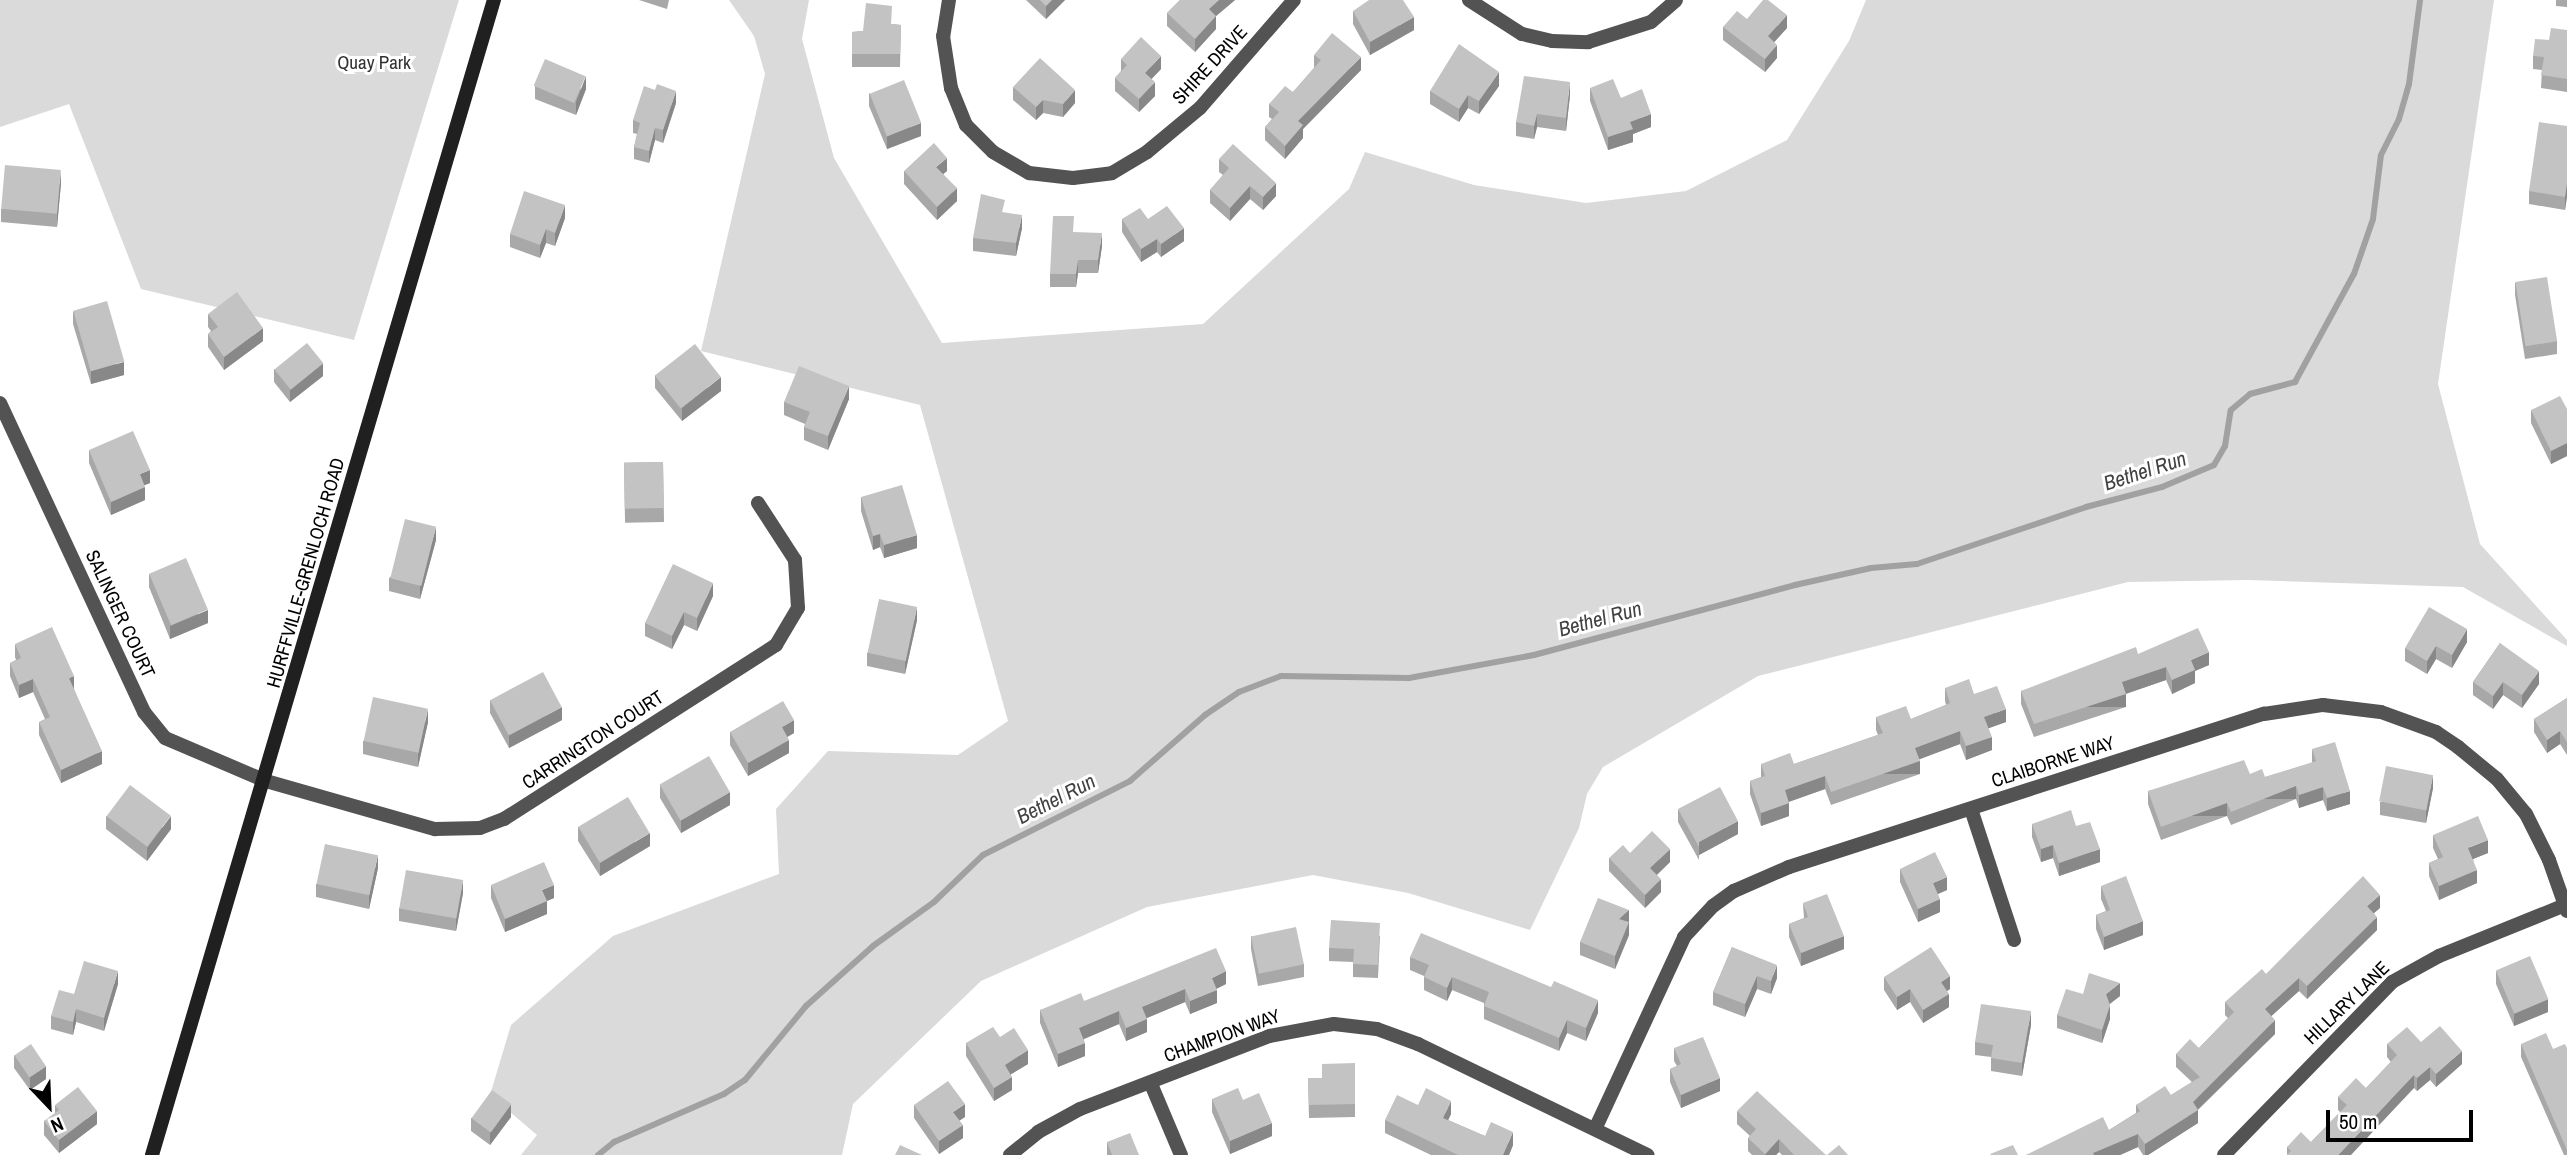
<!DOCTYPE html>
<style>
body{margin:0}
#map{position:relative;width:2567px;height:1155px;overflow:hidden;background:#fff;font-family:"Archivo Narrow",sans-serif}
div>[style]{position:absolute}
.green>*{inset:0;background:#dadada}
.stream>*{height:6px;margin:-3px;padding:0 3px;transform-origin:3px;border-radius:3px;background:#a1a1a1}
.street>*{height:14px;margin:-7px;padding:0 7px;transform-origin:7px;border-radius:7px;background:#535353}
.secondary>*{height:14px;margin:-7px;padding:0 7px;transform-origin:7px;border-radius:7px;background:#202020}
.wall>*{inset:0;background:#a8a8a8;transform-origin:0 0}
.shaded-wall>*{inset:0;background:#888;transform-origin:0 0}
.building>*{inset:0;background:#c3c3c3;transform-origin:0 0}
span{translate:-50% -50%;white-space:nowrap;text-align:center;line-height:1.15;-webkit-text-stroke:6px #fff;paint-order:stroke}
.park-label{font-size:19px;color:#313131}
.street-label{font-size:19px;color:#000}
.water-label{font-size:21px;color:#424242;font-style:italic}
.north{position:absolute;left:14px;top:1071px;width:70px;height:70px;-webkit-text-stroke:5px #fff;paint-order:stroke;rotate:157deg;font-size:19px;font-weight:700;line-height:28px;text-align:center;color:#000}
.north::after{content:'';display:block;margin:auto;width:24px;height:32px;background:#000;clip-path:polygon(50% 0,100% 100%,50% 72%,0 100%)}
.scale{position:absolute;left:2326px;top:1110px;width:147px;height:32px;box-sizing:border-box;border:4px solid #000;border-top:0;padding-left:9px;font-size:21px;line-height:24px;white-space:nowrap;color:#000;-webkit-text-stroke:5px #fff;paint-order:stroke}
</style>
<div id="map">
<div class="green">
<div style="clip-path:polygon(0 0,459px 0,354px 340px,141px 289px,69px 104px,0 127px)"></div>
<div style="clip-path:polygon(729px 0,809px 0,802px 39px,834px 158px,942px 343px,1203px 324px,1349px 189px,1365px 152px,1474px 185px,1586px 203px,1686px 191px,1787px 140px,1849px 41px,1866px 0,2494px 0,2438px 384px,2480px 544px,2567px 640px,2567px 646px,2463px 587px,2248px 580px,2128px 582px,1758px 676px,1603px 767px,1587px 794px,1579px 828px,1530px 930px,1408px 893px,1313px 875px,1147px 907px,981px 981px,853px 1104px,842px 1155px,521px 1155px,537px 1135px,490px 1095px,511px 1025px,613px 936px,779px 874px,776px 809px,828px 751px,958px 755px,1008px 721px,920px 405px,701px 351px,765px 74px,754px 36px)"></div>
</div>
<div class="stream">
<div style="left:598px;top:1155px;width:21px;rotate:-39deg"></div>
<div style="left:614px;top:1142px;width:120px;rotate:-23.6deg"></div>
<div style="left:724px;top:1094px;width:25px;rotate:-34deg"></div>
<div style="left:745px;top:1080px;width:96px;rotate:-50.5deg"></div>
<div style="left:806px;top:1006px;width:90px;rotate:-41.8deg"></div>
<div style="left:873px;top:946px;width:75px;rotate:-35.8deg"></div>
<div style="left:934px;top:902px;width:68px;rotate:-43.8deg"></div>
<div style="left:983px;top:855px;width:165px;rotate:-26.7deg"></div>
<div style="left:1130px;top:781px;width:100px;rotate:-41.3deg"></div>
<div style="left:1205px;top:715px;width:41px;rotate:-34.1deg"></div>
<div style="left:1239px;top:692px;width:45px;rotate:-20.9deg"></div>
<div style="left:1281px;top:676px;width:128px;rotate:0.9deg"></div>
<div style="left:1409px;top:678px;width:127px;rotate:-10.4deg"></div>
<div style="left:1534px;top:655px;width:270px;rotate:-15deg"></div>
<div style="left:1795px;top:585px;width:78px;rotate:-12.6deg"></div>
<div style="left:1871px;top:568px;width:46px;rotate:-5deg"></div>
<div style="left:1917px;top:564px;width:178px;rotate:-18.6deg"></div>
<div style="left:2086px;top:507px;width:79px;rotate:-14.7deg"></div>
<div style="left:2162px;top:487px;width:56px;rotate:-22.9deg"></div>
<div style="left:2214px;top:465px;width:22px;rotate:-60deg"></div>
<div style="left:2225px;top:446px;width:36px;rotate:-81deg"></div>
<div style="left:2231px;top:410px;width:25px;rotate:-40deg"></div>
<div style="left:2250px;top:394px;width:47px;rotate:-14.9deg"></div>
<div style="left:2295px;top:382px;width:123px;rotate:-61.4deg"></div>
<div style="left:2354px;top:274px;width:58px;rotate:-70.9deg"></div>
<div style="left:2373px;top:219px;width:64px;rotate:-82.9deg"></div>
<div style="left:2381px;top:155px;width:40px;rotate:-63.4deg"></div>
<div style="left:2399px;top:119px;width:36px;rotate:-74deg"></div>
<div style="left:2409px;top:84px;width:85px;rotate:-82.5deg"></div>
</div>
<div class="street">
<div style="left:949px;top:0;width:36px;rotate:99deg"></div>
<div style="left:943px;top:36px;width:53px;rotate:81.3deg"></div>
<div style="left:951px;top:88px;width:40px;rotate:68deg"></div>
<div style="left:966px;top:125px;width:38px;rotate:45deg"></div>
<div style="left:993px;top:152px;width:42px;rotate:30.3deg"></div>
<div style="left:1029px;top:173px;width:44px;rotate:6.5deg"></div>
<div style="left:1073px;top:178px;width:39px;rotate:-7deg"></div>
<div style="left:1112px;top:173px;width:41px;rotate:-31deg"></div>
<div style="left:1147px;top:152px;width:69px;rotate:-39.7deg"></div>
<div style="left:1200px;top:108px;width:143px;rotate:-49deg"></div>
<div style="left:1469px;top:0;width:63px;rotate:32.7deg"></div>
<div style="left:1522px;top:34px;width:31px;rotate:13deg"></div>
<div style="left:1552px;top:41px;width:36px;rotate:2deg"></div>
<div style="left:1588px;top:42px;width:66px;rotate:-17.6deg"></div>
<div style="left:1651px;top:22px;width:33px;rotate:-41deg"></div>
<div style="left:0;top:403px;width:341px;rotate:65deg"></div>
<div style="left:144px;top:712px;width:33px;rotate:51deg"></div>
<div style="left:165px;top:738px;width:110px;rotate:23.1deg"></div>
<div style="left:266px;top:781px;width:176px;rotate:15.9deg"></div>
<div style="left:435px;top:829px;width:45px;rotate:-1.3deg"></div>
<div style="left:480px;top:828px;width:26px;rotate:-21deg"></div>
<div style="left:504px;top:819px;width:323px;rotate:-32.6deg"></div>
<div style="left:776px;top:645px;width:43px;rotate:-59.3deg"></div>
<div style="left:798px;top:608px;width:48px;rotate:-93.6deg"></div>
<div style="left:795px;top:560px;width:68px;rotate:-123deg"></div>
<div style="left:1971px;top:809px;width:138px;rotate:71.8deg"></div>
<div style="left:1151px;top:1084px;width:77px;rotate:67.1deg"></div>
<div style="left:1596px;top:1127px;width:209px;rotate:-65.1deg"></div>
<div style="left:1684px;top:937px;width:42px;rotate:-46.9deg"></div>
<div style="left:1713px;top:906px;width:26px;rotate:-36deg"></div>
<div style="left:1734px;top:891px;width:60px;rotate:-23.6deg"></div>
<div style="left:1789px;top:867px;width:499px;rotate:-17.9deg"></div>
<div style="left:2264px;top:714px;width:60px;rotate:-8.7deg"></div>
<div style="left:2323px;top:705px;width:58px;rotate:6.9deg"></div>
<div style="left:2381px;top:712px;width:59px;rotate:20deg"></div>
<div style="left:2436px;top:732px;width:27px;rotate:34deg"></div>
<div style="left:2458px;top:747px;width:50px;rotate:39.4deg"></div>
<div style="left:2497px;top:779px;width:45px;rotate:50.4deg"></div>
<div style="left:2526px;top:814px;width:51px;rotate:63.4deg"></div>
<div style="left:2549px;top:860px;width:54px;rotate:70.6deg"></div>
<div style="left:1010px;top:1155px;width:36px;rotate:-39deg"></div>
<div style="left:1038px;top:1132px;width:48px;rotate:-28.7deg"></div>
<div style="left:1080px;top:1109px;width:203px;rotate:-21.1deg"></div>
<div style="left:1269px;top:1036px;width:66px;rotate:-10.5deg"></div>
<div style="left:1334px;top:1024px;width:43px;rotate:6.6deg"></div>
<div style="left:1377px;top:1029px;width:44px;rotate:20.1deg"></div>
<div style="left:1418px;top:1044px;width:255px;rotate:25.8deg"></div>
<div style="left:2224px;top:1155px;width:241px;rotate:-45.8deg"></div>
<div style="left:2392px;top:982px;width:54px;rotate:-29deg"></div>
<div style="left:2439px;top:956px;width:136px;rotate:-22deg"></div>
</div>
<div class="secondary">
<div style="left:152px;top:1155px;width:1205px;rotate:-73.51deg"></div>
</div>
<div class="wall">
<div style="clip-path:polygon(639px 0,669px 0,667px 9px)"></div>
<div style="clip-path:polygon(1026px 0,1065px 0,1046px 19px)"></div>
<div style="clip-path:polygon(1180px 0,1235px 0,1216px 16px,1216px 29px,1195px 52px,1167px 26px,1167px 13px)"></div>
<div style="clip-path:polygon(2556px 0,2567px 0,2567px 7px,2556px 6px)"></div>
<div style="clip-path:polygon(1353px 11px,1414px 30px,1370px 55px,1353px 24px)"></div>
<div style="clip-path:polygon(1747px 19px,1787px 28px,1774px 42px,1777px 58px,1765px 72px,1723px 40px,1723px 27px)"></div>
<div style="clip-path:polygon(892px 24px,901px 25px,900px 67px,852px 67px,852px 32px,863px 31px)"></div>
<div style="clip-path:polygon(2567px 30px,2567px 92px,2541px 88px,2542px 70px,2533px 69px,2533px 56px,2549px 40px)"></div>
<div style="clip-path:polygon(1314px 55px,1361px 70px,1303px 129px,1303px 138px,1285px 159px,1265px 140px,1265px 127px,1272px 119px,1269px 117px,1269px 104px,1293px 92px,1314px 68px)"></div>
<div style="clip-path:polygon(1121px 59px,1161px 69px,1151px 79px,1155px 96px,1139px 112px,1115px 91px,1115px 78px,1121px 71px)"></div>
<div style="clip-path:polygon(535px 86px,586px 89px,576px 115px,535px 99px)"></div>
<div style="clip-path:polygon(1499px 86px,1479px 114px,1468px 108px,1459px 122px,1430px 104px,1430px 91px)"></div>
<div style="clip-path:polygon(1013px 87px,1075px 103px,1063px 117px,1043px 113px,1036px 120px,1013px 100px)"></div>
<div style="clip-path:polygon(1590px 88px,1621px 98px,1651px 127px,1633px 134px,1633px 142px,1608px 150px,1590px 101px)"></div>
<div style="clip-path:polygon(869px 93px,921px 136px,887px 149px,869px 106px)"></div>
<div style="clip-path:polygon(1570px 95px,1566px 131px,1537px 127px,1534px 139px,1516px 136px,1516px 122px)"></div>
<div style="clip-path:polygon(676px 103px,663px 143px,655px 140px,649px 163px,634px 159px,634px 147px,637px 134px,633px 133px,633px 120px)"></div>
<div style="clip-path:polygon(2567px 126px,2567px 196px,2565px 210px,2529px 204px,2529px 191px)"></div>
<div style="clip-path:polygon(1219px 159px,1276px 196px,1263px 210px,1250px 199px,1230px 221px,1210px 203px,1210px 190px,1223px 175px,1219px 172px)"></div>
<div style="clip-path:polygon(904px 171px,947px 171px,943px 174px,957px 201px,937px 220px,904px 184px)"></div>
<div style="clip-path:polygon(61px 183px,57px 227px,1px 222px,1px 209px)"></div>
<div style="clip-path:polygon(565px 218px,555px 246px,546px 243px,540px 258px,510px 247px,510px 234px)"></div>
<div style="clip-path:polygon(1122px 219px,1148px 219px,1184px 241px,1161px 257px,1157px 252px,1141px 262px,1122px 232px)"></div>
<div style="clip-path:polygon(1022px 228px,1016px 256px,973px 251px,973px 238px)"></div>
<div style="clip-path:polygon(1074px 232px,1102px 246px,1098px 273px,1078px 273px,1076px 287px,1050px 287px,1050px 274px)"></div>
<div style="clip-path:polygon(2515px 282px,2557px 341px,2557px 354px,2525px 359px,2515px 295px)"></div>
<div style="clip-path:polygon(73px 311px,124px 375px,91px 384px,73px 324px)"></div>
<div style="clip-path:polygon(208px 314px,263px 341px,224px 370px,208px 347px,208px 334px,211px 331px,208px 327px)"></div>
<div style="clip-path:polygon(274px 369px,323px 376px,290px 402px,274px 382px)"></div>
<div style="clip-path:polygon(655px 375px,721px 391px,682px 421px,655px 388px)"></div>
<div style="clip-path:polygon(849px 399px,828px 450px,804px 440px,804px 427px,805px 424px,784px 415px,784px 402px)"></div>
<div style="clip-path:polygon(2567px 409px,2567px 456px,2551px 464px,2531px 423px,2531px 410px)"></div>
<div style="clip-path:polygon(89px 450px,150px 483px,144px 485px,145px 500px,111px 515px,89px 463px)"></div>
<div style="left:663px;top:462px;width:60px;height:39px;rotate:89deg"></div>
<div style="clip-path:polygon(861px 497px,917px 548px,884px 558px,880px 547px,873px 550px,861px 511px)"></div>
<div style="clip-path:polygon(436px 540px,420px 599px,389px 591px,389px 578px)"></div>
<div style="clip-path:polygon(149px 574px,208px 623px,170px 639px,149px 587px)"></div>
<div style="clip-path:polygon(713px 596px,697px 631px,684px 625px,672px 649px,645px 636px,645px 623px)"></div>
<div style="clip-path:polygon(917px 620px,905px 674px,867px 666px,867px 653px)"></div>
<div style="clip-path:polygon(2467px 642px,2452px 668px,2436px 659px,2427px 674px,2405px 661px,2405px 648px)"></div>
<div style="clip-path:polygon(2500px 643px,2539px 684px,2522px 708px,2503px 695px,2493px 709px,2473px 695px,2473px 682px)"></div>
<div style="clip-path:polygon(15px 644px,74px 689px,102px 764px,61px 783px,39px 735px,39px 722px,45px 719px,33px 692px,19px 698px,10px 676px,10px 663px,16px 660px,15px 657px)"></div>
<div style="clip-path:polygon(2138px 654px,2209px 665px,2195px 671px,2195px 683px,2172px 694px,2166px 680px,2126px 694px,2126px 707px,2034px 737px,2021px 704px,2021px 691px)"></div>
<div style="clip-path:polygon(1945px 688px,1974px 694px,2006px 722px,1988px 728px,1992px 750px,1966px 760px,1960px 744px,1919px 759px,1920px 774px,1831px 805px,1825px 789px,1789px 802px,1789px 816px,1761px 826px,1750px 794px,1750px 781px,1761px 777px,1761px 764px,1794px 764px,1878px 735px,1876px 730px,1876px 717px,1911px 719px,1946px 705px,1945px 701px)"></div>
<div style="clip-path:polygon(2567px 698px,2567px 755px,2560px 744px,2547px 753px,2534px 732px,2534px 719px)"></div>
<div style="clip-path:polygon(490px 700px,562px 720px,509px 748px,490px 713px)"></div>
<div style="clip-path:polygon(428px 722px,418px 767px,363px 754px,363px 741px)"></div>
<div style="clip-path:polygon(730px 732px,794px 733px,787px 737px,789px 753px,748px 776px,730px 745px)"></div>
<div style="clip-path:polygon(2312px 749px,2350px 804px,2327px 811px,2323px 800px,2299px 808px,2296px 799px,2231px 825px,2227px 816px,2161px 840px,2148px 804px,2148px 791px,2250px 774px,2265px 777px,2312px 763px)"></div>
<div style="clip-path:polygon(660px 785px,730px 805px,681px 833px,660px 798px)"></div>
<div style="clip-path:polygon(2433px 788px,2426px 823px,2380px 815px,2380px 802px)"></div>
<div style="clip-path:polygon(1678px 809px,1738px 834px,1699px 855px,1699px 860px,1678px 822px)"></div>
<div style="clip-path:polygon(106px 816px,171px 829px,147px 861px,106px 829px)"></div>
<div style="clip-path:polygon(2032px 824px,2076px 826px,2100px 862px,2059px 876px,2053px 858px,2041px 862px,2032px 837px)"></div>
<div style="clip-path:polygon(578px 827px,650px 846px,600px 876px,578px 841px)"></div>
<div style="clip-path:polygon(2433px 835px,2488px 853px,2473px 859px,2477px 883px,2439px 900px,2429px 876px,2429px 863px,2438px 859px,2433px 848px)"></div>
<div style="clip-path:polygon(1630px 853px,1670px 862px,1657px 875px,1661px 892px,1645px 908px,1609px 871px,1609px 858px)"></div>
<div style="clip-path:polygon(378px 868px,369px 909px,316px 897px,316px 884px)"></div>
<div style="clip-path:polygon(1900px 869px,1947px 890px,1938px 894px,1940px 912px,1918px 922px,1900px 882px)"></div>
<div style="clip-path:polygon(491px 885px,554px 898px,547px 901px,547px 914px,505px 932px,491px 898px)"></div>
<div style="clip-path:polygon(2101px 886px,2143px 935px,2104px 950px,2096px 929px,2096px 915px,2106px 911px,2101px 899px)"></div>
<div style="clip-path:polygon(463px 893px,456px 931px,399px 921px,399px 908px)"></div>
<div style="clip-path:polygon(1803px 903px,1844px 949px,1801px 966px,1789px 937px,1789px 924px,1804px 918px)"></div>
<div style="clip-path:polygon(2380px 908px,2374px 913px,2377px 930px,2307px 999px,2299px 991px,2271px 1016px,2275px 1034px,2198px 1110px,2198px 1123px,2148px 1155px,2143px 1155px,2138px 1147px,2120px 1155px,2026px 1155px,2109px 1130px,2136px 1113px,2136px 1105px,2171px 1095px,2192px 1082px,2176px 1067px,2176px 1054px,2199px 1048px,2228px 1018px,2225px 1015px,2225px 1002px,2266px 974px)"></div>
<div style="clip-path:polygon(1629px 910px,1629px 935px,1615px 969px,1580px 955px,1580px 942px)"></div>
<div style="clip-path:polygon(1251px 936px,1304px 964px,1304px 977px,1258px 986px,1251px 949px)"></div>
<div style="clip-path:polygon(1380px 936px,1378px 978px,1353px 977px,1353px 962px,1329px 961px,1329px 948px)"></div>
<div style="clip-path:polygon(1732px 947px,1777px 978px,1771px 994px,1757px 989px,1745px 1017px,1713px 1005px,1713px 992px)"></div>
<div style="clip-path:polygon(1410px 957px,1598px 1013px,1586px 1041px,1567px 1033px,1559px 1051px,1484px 1019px,1484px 1003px,1452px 990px,1447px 1001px,1424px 990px,1424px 976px,1410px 970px)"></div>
<div style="clip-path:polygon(2496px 971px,2548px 1012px,2514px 1026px,2496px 984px)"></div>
<div style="clip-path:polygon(1884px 977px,1950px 989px,1947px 991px,1949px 1007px,1923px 1023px,1910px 1002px,1897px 1010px,1884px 990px)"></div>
<div style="clip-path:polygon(118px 984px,104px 1031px,76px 1022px,73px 1035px,51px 1029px,51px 1016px,74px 994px)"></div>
<div style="clip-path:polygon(1226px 984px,1216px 989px,1217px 1003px,1190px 1014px,1185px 1002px,1147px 1018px,1147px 1032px,1126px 1041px,1119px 1024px,1084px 1039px,1085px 1056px,1058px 1067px,1040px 1023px,1040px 1010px,1084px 1001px)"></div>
<div style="clip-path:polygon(2083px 994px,2120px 996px,2109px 1004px,2110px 1019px,2102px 1043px,2057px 1028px,2057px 1015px)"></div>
<div style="clip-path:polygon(2031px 1025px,2022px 1076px,1991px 1071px,1991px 1057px,1975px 1055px,1975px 1042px)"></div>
<div style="clip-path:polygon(1000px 1037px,1028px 1064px,1011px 1074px,1012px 1090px,994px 1101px,966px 1056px,966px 1043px)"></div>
<div style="clip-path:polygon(2421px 1042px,2462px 1064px,2436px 1087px,2430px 1080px,2417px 1091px,2414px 1088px,2287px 1155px,2287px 1147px,2311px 1142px,2340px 1112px,2338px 1110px,2338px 1097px,2366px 1088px,2391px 1062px,2387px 1057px,2387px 1044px)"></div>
<div style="clip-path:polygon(2521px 1044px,2553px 1049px,2567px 1048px,2567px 1155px,2564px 1155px,2521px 1057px)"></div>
<div style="clip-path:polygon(1674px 1048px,1720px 1091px,1681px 1108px,1670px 1082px,1670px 1069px,1677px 1066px,1674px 1061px)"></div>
<div style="clip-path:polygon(14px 1055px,46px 1079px,30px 1090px,14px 1068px)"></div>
<div style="clip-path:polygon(1355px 1063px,1355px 1117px,1309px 1118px,1308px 1078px,1322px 1078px)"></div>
<div style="clip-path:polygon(1212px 1099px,1243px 1100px,1272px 1136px,1230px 1154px,1212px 1112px)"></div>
<div style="clip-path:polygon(55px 1105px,97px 1124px,59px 1153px,44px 1135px,44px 1121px,55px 1114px)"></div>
<div style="clip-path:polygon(914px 1105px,965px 1117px,959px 1120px,963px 1138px,939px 1154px,914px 1118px)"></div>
<div style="clip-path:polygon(1418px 1105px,1451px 1114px,1448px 1120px,1485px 1136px,1513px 1145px,1509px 1155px,1431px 1155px,1385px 1133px,1385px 1120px)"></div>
<div style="clip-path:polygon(1737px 1111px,1826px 1155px,1782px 1155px,1779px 1152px,1776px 1155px,1752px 1155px,1748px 1151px,1748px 1138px,1750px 1136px,1737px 1124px)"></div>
<div style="clip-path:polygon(511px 1117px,490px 1145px,471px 1131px,471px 1118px)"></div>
<div style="clip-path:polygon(1107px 1142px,1139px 1155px,1107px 1155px)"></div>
</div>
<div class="shaded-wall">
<div style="clip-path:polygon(1052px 0,1065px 0,1046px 19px,1046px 6px)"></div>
<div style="clip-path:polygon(1219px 0,1235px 0,1209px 22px,1209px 9px)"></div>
<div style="clip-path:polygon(1787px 15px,1787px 28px,1768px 49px,1768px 36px)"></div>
<div style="clip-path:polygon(1216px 16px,1216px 29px,1195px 52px,1195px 39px)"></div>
<div style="clip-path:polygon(1414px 17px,1414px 30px,1370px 55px,1370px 42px)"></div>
<div style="clip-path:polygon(1777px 45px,1777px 58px,1765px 72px,1765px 59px)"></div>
<div style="clip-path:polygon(1161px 56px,1161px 69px,1145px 86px,1145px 73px)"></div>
<div style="clip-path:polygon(1361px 57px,1361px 70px,1303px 129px,1303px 138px,1285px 159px,1285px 146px,1298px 121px)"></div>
<div style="clip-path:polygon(1499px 72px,1499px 86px,1479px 114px,1479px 101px)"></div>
<div style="clip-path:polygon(586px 76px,586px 89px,576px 115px,576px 102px)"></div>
<div style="clip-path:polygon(1155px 82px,1155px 96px,1139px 112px,1139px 99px)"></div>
<div style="clip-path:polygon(1570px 82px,1570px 95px,1566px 131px,1566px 118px)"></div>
<div style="clip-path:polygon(1075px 90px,1075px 103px,1063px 117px,1063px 104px)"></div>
<div style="clip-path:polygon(676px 91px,676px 103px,663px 143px,663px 130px)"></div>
<div style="clip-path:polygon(1468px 95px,1468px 108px,1459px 122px,1459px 109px)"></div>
<div style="clip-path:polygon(1043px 100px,1043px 113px,1036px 120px,1036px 107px)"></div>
<div style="clip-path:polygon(1537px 114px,1537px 127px,1534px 139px,1534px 126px)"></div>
<div style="clip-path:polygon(1651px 114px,1651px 127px,1633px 134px,1633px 142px,1608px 150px,1608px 137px,1630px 122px)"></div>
<div style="clip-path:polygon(921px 123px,921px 136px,887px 149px,887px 136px)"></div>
<div style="clip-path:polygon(655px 128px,655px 140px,649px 163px,649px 151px)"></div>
<div style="clip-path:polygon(947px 158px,947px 171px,936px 180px,936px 167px)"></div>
<div style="clip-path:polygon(61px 170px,61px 183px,57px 227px,57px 214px)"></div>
<div style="clip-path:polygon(1276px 183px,1276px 196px,1263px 210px,1263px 197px)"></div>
<div style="clip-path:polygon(2567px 183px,2567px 196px,2565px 210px,2565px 197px)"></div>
<div style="clip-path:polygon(1250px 186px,1250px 199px,1230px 221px,1230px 208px)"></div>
<div style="clip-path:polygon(957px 188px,957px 201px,937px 220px,937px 207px)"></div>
<div style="clip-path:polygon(565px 205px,565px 218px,555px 246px,555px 233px)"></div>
<div style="clip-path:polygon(1022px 215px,1022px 228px,1016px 256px,1016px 243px)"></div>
<div style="clip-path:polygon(1184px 228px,1184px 241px,1161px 257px,1161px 244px)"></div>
<div style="clip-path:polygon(546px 229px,546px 243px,540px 258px,540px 245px)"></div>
<div style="clip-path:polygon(1102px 233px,1102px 246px,1098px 273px,1098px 260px)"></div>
<div style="clip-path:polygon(1157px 239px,1157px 252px,1141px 262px,1141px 249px)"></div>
<div style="clip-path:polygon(1078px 260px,1078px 273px,1076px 287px,1076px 274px)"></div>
<div style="clip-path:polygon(263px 328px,263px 341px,224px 370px,224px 357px)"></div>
<div style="clip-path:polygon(124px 362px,124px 375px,91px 384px,91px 371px)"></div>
<div style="clip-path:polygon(323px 363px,323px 376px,290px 402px,290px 389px)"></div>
<div style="clip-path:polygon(721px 377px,721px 391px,682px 421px,682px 408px)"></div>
<div style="clip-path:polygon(849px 386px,849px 399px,828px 450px,828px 436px)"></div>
<div style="clip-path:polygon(2567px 443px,2567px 456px,2551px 464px,2551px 451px)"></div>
<div style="clip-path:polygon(150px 470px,150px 483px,140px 487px,140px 474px)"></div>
<div style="clip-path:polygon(145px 487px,145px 500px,111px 515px,111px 502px)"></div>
<div style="clip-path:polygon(436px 527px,436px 540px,420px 599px,420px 586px)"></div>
<div style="clip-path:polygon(880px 534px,880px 547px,873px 550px,873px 536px)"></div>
<div style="clip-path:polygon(917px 535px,917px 548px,884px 558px,884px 545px)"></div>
<div style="clip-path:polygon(713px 583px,713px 596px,697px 631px,697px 618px)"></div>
<div style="clip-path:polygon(917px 607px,917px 620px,905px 674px,905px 661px)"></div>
<div style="clip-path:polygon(208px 610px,208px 623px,170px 639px,170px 626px)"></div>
<div style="clip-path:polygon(684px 612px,684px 625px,672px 649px,672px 636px)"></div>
<div style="clip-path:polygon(2467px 629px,2467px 642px,2452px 668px,2452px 655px)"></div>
<div style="clip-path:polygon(2436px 646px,2436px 659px,2427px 674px,2427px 661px)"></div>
<div style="clip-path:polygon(2209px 652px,2209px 665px,2195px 671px,2195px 683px,2172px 694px,2172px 680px,2191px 660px)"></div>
<div style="clip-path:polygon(2166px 667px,2166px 680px,2122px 695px,2122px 682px)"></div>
<div style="clip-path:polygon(2539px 671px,2539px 684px,2522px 708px,2522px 695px)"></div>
<div style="clip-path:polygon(74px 676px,74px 689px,69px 691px,69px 678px)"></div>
<div style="clip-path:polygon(33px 679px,33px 692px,19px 698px,19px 685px)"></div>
<div style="clip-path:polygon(2503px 682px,2503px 695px,2493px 709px,2493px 696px)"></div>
<div style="left:2126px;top:694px;width:13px;height:97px;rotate:90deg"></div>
<div style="clip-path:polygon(562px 707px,562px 720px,509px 748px,509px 735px)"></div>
<div style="clip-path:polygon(428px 709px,428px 722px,418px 767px,418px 754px)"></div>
<div style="clip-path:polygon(2006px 709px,2006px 722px,1984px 730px,1984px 717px)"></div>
<div style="clip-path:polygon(794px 720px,794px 733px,782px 740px,782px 727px)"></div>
<div style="clip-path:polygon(1960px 731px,1960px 744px,1915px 761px,1915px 748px)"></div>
<div style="clip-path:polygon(2560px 731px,2560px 744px,2547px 753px,2547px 740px)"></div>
<div style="clip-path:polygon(1992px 737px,1992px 750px,1966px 760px,1966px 746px)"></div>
<div style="clip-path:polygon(789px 740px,789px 753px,748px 776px,748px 763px)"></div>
<div style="clip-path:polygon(102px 751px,102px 764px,61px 783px,61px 770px)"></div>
<div style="left:1920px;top:761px;width:13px;height:94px;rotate:90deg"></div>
<div style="clip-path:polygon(2433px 775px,2433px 788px,2426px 823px,2426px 810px)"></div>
<div style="clip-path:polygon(1825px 776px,1825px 789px,1785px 803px,1785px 790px)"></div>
<div style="left:2296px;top:786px;width:13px;height:70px;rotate:90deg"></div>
<div style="clip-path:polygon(2323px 787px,2323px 800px,2299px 808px,2299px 795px)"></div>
<div style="clip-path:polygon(2350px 791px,2350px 804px,2327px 811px,2327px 798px)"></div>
<div style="clip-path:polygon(730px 792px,730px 805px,681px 833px,681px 820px)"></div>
<div style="clip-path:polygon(1789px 803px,1789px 816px,1761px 826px,1761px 813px)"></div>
<div style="left:2227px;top:803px;width:13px;height:70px;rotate:90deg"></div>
<div style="clip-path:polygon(171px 816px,171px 829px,147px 861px,147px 848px)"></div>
<div style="clip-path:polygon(1738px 821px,1738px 834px,1699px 855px,1699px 842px)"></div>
<div style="clip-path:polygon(650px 833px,650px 846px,600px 876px,600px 863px)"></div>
<div style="clip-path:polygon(2488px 840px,2488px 853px,2468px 861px,2468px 848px)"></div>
<div style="clip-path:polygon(2053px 845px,2053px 858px,2041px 862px,2041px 849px)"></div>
<div style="clip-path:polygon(1670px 849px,1670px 862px,1650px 881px,1650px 868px)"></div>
<div style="clip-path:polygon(2100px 849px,2100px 862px,2059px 876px,2059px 863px)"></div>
<div style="clip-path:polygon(378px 855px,378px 868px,369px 909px,369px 896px)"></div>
<div style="clip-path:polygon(2477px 870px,2477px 883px,2439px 900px,2439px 886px)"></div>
<div style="clip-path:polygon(1947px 877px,1947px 890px,1933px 896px,1933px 883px)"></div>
<div style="clip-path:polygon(1661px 879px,1661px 892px,1645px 908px,1645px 895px)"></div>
<div style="clip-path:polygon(463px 880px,463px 893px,456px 931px,456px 918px)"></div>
<div style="clip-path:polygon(554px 885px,554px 898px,542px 903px,542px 890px)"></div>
<div style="clip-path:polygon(2380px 895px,2380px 908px,2367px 919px,2367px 906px)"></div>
<div style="clip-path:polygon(1940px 899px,1940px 912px,1918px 922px,1918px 909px)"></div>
<div style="clip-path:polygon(547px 901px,547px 914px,505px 932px,505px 919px)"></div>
<div style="clip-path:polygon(1629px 910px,1629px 935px,1615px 969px,1615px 956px,1619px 919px)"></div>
<div style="clip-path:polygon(2377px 917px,2377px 930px,2307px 999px,2307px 986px)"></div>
<div style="clip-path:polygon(2143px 921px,2143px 935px,2104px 950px,2104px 937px)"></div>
<div style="clip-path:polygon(1844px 936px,1844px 949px,1801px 966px,1801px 953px)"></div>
<div style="clip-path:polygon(1777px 965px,1777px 978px,1771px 994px,1771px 981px)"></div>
<div style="clip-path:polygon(118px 971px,118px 984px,104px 1031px,104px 1018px)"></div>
<div style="clip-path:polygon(1226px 971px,1226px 984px,1212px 991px,1212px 978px)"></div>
<div style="clip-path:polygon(1757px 976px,1757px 989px,1745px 1017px,1745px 1004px)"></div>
<div style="clip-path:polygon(1950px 976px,1950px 989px,1941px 995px,1941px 982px)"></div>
<div style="clip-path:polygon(1452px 977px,1452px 990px,1447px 1001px,1447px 988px)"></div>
<div style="clip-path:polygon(2299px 978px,2299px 991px,2265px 1022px,2265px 1009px)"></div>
<div style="clip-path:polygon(2120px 983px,2120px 996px,2106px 1007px,2106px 994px)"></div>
<div style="clip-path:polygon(1185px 989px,1185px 1002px,1142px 1020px,1142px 1007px)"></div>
<div style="clip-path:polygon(1910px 989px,1910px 1002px,1897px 1010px,1897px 997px)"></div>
<div style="clip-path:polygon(1217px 990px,1217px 1003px,1190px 1014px,1190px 1001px)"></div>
<div style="clip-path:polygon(1949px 994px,1949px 1007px,1923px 1023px,1923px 1010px)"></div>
<div style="clip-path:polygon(2548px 999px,2548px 1012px,2514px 1026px,2514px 1013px)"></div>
<div style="clip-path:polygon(1598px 1000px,1598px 1013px,1586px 1041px,1586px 1028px)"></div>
<div style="clip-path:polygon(2110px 1005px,2110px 1019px,2102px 1043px,2102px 1030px)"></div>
<div style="clip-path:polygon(76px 1009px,76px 1022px,73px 1035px,73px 1022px)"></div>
<div style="clip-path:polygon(1119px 1011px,1119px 1024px,1079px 1041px,1079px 1028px)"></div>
<div style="clip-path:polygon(2031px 1011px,2031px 1025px,2022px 1076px,2022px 1063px)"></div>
<div style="clip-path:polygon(1147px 1019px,1147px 1032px,1126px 1041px,1126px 1028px)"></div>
<div style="clip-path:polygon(1567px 1020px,1567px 1033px,1559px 1051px,1559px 1038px)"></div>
<div style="clip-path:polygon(2275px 1020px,2275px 1034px,2196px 1111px,2198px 1110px,2198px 1123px,2148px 1155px,2145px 1155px,2145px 1144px,2193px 1102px)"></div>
<div style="clip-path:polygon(1085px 1043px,1085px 1056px,1058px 1067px,1058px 1054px)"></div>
<div style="clip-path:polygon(1028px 1050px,1028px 1064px,1005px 1078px,1005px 1065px)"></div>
<div style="clip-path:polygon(2462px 1051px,2462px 1064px,2436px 1087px,2436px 1074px)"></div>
<div style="clip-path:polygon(46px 1066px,46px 1079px,30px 1090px,30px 1077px)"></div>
<div style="clip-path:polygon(2430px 1067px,2430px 1080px,2417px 1091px,2417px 1078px)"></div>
<div style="clip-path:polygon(2414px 1075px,2414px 1088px,2351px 1155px,2338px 1155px)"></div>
<div style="clip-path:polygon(1012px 1077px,1012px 1090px,994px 1101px,994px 1088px)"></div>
<div style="clip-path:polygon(1720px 1078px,1720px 1091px,1681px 1108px,1681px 1095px)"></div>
<div style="clip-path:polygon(1451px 1101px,1451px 1114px,1443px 1131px,1443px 1118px)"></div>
<div style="clip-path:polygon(511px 1104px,511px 1117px,490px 1145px,490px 1132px)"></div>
<div style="clip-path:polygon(965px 1104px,965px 1117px,953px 1125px,953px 1112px)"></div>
<div style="clip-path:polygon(97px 1111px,97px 1124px,59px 1153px,59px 1140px)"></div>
<div style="clip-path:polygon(1272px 1123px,1272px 1136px,1230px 1154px,1230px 1141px)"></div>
<div style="clip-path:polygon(963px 1125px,963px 1138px,939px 1154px,939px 1141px)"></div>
<div style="clip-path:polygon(1513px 1132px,1513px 1145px,1509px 1155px,1503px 1155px)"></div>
<div style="clip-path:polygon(2138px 1134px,2138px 1147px,2120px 1155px,2093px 1155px,2093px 1153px)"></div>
<div style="clip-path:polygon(1779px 1139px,1779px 1152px,1776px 1155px,1765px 1155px)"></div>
</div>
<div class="building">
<div style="clip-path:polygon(1040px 0,1052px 0,1046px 6px)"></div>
<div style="clip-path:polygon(1180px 0,1219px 0,1209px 9px,1216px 16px,1195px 39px,1167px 13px)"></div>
<div style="clip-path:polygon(1369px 0,1403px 0,1414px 17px,1370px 42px,1353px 11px)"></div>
<div style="clip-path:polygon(1763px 0,1768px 0,1787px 15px,1768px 36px,1777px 45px,1765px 59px,1723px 27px,1737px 11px,1747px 19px)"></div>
<div style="clip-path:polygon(866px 3px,892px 6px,891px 24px,901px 25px,900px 54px,852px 54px,852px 32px,863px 31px)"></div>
<div style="clip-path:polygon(2551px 28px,2567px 30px,2567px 79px,2541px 75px,2544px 57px,2533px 56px,2535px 39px,2549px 40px)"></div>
<div style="clip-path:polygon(1332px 33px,1361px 57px,1298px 121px,1303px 125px,1285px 146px,1265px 127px,1279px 112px,1269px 104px,1285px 86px,1293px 92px,1321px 60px,1314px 55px)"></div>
<div style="clip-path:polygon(1141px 37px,1161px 56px,1145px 73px,1155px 82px,1139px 99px,1115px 78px,1127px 65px,1121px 59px)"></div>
<div style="clip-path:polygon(1459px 44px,1499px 72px,1479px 101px,1468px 95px,1459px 109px,1430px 91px)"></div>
<div style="clip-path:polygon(1040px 58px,1075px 90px,1063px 104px,1043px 100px,1036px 107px,1013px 87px)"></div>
<div style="left:545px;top:59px;width:44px;height:29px;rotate:23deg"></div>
<div style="clip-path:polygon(1524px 76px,1570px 82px,1566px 118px,1537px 114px,1534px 126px,1516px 122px)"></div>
<div style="clip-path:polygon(1613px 79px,1621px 98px,1642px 89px,1651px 114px,1630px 122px,1633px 129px,1608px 137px,1590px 88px)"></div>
<div style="left:904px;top:80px;width:46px;height:37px;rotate:68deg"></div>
<div style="clip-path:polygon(657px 84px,676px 91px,663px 130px,655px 128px,649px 151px,634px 147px,640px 123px,633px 120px,644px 86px,655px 90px)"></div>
<div style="clip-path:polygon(2539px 122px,2567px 126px,2567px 183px,2565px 197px,2529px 191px)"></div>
<div style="clip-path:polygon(934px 143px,947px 158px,936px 167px,957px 188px,937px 207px,904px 171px)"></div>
<div style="clip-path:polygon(1233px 144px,1276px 183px,1263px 197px,1250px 186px,1230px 208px,1210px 190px,1229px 168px,1219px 159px)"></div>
<div style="left:5px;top:165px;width:56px;height:44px;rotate:5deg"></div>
<div style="clip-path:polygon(524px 191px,565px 205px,555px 233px,546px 229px,540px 245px,510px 234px)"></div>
<div style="clip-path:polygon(981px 194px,1005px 200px,1002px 212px,1022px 215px,1016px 243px,973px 238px)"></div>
<div style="clip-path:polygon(1167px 206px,1184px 228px,1161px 244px,1157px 239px,1141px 249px,1122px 219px,1140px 208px,1148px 219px)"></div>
<div style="clip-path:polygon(1053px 216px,1074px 216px,1073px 232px,1102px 233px,1098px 260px,1078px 260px,1076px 274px,1050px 274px)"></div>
<div style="left:2547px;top:277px;width:65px;height:32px;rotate:81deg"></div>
<div style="clip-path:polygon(237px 292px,263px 328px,224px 357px,208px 334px,218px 327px,208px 314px)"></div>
<div style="left:107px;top:301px;width:63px;height:35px;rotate:74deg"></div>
<div style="left:307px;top:343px;width:26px;height:42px;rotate:51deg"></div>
<div style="left:695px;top:344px;width:42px;height:51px;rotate:52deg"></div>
<div style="clip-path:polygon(799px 366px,849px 386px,828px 436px,804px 427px,810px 412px,784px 402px)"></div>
<div style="clip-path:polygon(2560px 396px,2567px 409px,2567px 443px,2551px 451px,2531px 410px)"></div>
<div style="clip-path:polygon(133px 431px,150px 470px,140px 474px,145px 487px,111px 502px,89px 450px)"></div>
<div style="left:663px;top:462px;width:46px;height:39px;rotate:89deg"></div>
<div style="clip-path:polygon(902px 485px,917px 535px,884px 545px,880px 534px,873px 536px,861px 497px)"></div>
<div style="left:405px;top:519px;width:32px;height:61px;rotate:14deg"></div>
<div style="left:186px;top:558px;width:56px;height:40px;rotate:67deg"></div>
<div style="clip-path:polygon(673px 564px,713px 583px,697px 618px,684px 612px,672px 636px,645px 623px)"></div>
<div style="left:879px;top:599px;width:39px;height:55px;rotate:12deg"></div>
<div style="clip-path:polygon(2429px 607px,2467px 629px,2452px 655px,2436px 646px,2427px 661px,2405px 648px)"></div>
<div style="clip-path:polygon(52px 627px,74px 676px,69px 678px,102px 751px,61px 770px,39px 722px,50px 717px,33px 679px,19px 685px,10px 663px,21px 658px,15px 644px)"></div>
<div style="clip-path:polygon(2198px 628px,2209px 652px,2191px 660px,2195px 670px,2172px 680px,2166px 667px,2122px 682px,2126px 694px,2034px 724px,2021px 691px,2136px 647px,2138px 654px)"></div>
<div style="clip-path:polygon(2500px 643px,2539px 671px,2522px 695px,2503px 682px,2493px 696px,2473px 682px)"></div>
<div style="left:543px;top:672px;width:40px;height:60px;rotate:62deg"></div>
<div style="clip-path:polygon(1969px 679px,1974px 694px,1997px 686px,2006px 709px,1984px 717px,1992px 737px,1966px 746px,1960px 731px,1915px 748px,1920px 761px,1831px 792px,1825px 776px,1785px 790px,1789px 803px,1761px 813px,1750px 781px,1765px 776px,1761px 764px,1790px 753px,1794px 764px,1883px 733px,1876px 717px,1906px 706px,1911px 719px,1950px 703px,1945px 688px)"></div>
<div style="left:373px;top:697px;width:56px;height:45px;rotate:12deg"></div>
<div style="clip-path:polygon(2567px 698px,2567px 742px,2560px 731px,2547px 740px,2534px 719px)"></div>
<div style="clip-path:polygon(783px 701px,794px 720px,782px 727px,789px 740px,748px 763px,730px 732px)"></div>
<div style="clip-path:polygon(2335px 742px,2350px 791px,2327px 798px,2323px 787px,2299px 795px,2296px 786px,2231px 812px,2227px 803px,2161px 827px,2148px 791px,2244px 760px,2250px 774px,2262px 769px,2265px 777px,2316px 761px,2312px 749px)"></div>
<div style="left:709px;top:756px;width:42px;height:57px;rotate:60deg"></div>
<div style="left:2386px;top:766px;width:48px;height:36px;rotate:11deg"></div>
<div style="left:130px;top:785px;width:51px;height:39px;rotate:37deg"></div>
<div style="clip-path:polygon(1720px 787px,1738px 821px,1699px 842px,1699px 847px,1678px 809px)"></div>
<div style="left:628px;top:797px;width:42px;height:58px;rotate:59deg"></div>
<div style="clip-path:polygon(2071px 810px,2076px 826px,2090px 822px,2100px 849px,2059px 863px,2053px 845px,2041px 849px,2032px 824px)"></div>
<div style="clip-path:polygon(2478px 816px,2488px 840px,2468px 848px,2477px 870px,2439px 886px,2429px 863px,2443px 857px,2433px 835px)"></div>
<div style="clip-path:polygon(1652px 831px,1670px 849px,1650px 868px,1661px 879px,1645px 895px,1609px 858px,1623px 845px,1630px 853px)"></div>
<div style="left:325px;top:844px;width:54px;height:41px;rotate:12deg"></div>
<div style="clip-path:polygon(1935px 852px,1947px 877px,1933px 883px,1940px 899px,1918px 909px,1900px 869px)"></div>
<div style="clip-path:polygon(544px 862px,554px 885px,542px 890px,547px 901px,505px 919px,491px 885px)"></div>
<div style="left:406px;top:870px;width:58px;height:39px;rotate:10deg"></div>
<div style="clip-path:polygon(2126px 876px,2143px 921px,2104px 937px,2096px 915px,2110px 910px,2101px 886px)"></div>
<div style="clip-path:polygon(2363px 876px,2380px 895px,2367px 906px,2377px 917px,2307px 986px,2299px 978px,2265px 1009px,2275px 1020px,2193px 1102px,2198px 1110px,2145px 1144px,2138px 1134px,2093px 1153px,2094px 1155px,2026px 1155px,2103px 1117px,2109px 1130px,2140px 1111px,2136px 1105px,2165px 1086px,2171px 1095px,2200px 1077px,2176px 1054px,2190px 1039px,2199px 1048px,2234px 1012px,2225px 1002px,2262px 969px,2266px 974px)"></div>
<div style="clip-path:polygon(1827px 894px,1844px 936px,1801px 953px,1789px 924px,1808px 917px,1803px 903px)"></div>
<div style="clip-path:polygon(1598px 898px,1629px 910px,1619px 919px,1629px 922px,1615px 956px,1580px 942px)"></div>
<div style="clip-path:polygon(1331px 920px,1380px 923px,1378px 965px,1353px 964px,1354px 949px,1329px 948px)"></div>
<div style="left:1296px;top:927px;width:38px;height:46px;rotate:78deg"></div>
<div style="clip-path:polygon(1421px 933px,1551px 987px,1554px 981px,1598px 1000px,1586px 1028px,1567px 1020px,1559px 1038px,1484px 1006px,1489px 992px,1452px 977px,1447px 988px,1424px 977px,1429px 965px,1410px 957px)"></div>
<div style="clip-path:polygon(1732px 947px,1777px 965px,1771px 981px,1757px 976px,1745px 1004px,1713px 992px)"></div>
<div style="clip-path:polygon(1931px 947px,1950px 976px,1941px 982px,1949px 994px,1923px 1010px,1910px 989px,1897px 997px,1884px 977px)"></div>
<div style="clip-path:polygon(1216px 948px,1226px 971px,1212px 978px,1217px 990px,1190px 1001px,1185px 989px,1142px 1007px,1147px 1019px,1126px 1028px,1119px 1011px,1079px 1028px,1085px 1043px,1058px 1054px,1040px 1010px,1081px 993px,1084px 1001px)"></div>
<div style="left:2530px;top:956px;width:47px;height:37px;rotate:67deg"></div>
<div style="clip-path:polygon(84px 961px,118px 971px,104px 1018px,76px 1009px,73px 1022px,51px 1016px,59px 990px,74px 994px)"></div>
<div style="clip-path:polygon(2089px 973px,2120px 983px,2106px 994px,2110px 1005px,2102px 1030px,2057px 1015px,2066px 989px,2083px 994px)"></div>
<div style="clip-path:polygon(1981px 1004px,2031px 1011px,2022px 1063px,1991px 1058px,1993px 1045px,1975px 1042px)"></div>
<div style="clip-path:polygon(2440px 1026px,2462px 1051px,2436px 1074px,2430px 1067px,2417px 1078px,2414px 1075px,2338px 1155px,2287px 1155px,2291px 1151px,2287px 1147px,2301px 1132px,2311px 1142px,2347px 1105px,2338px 1097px,2356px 1078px,2366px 1088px,2397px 1055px,2387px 1044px,2407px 1027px,2421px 1042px)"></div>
<div style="clip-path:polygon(993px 1027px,1000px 1037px,1014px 1028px,1028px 1050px,1005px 1065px,1012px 1077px,994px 1088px,966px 1043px)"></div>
<div style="clip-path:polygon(2546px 1033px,2553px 1049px,2565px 1044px,2567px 1048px,2567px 1150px,2521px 1044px)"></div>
<div style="clip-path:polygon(1703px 1037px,1720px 1078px,1681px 1095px,1670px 1069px,1681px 1064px,1674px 1048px)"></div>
<div style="left:31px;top:1044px;width:27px;height:20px;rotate:56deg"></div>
<div style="clip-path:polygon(1355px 1063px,1355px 1104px,1309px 1105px,1308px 1078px,1322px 1078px,1322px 1064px)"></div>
<div style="clip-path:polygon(948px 1081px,965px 1104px,953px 1112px,963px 1125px,939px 1141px,914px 1105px)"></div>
<div style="clip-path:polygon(78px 1087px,97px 1111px,59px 1140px,44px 1121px,59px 1110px,55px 1105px)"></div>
<div style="clip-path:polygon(1238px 1088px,1243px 1100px,1259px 1093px,1272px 1123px,1230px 1141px,1212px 1099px)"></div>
<div style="clip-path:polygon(1426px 1088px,1451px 1101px,1443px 1118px,1485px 1136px,1491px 1122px,1513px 1132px,1503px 1155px,1458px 1155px,1385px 1120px,1397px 1095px,1418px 1105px)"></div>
<div style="left:492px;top:1090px;width:24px;height:35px;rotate:36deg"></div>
<div style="clip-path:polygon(1757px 1091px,1826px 1155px,1794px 1155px,1779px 1139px,1765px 1154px,1748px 1138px,1756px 1129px,1737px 1111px)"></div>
<div style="clip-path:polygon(1130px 1133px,1139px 1155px,1112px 1155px,1107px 1142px)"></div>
<div style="clip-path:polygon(900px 1145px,922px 1155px,895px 1155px)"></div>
<div style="clip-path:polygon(1839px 1145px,1848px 1155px,1827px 1155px)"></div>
<div style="clip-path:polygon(2013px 1145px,2018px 1155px,1991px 1155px,1990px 1154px)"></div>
</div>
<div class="park-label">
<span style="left:374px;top:63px">Quay Park</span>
</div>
<div class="street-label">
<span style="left:1210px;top:65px;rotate:-47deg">SHIRE DRIVE</span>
<span style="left:306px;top:573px;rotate:-74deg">HURFFVILLE-GRENLOCH ROAD</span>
<span style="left:120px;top:614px;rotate:65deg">SALINGER COURT</span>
<span style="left:593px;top:740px;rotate:-33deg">CARRINGTON COURT</span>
<span style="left:2053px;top:762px;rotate:-18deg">CLAIBORNE WAY</span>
<span style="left:2347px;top:1003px;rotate:-44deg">HILLARY LANE</span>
<span style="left:1222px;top:1036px;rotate:-20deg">CHAMPION WAY</span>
</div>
<div class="water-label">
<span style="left:2145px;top:471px;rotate:-18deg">Bethel Run</span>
<span style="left:1600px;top:619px;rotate:-15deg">Bethel Run</span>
<span style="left:1056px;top:799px;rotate:-27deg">Bethel Run</span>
</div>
<div class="north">N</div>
<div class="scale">50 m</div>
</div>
